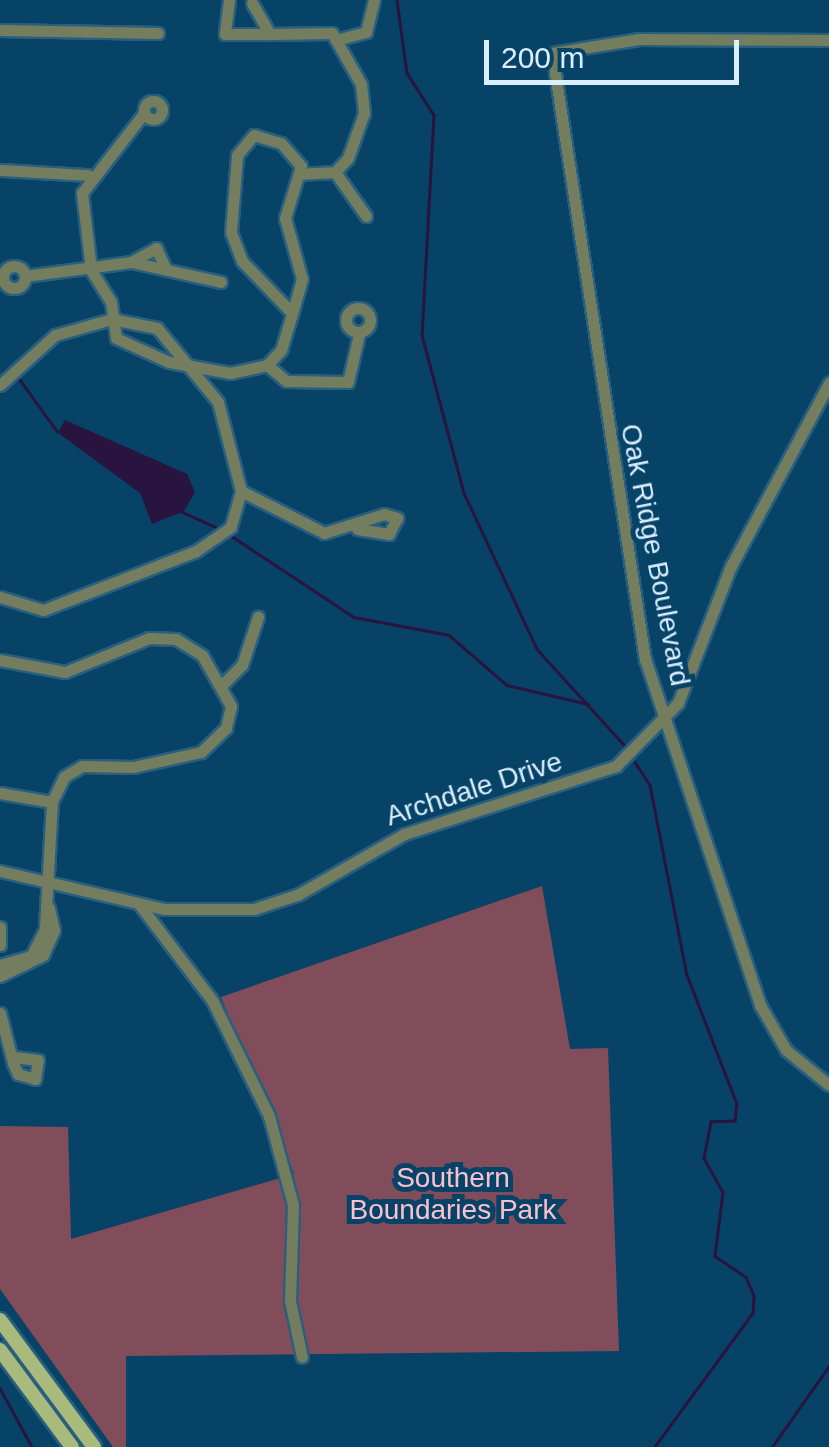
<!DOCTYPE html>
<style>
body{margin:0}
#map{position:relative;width:829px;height:1447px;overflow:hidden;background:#074367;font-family:Helvetica,sans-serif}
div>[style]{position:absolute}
.green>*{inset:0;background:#814d5b}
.water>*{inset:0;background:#291440}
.stream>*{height:2.5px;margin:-1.25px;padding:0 1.25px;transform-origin:1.25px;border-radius:1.25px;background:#291440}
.roads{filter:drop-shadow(2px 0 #295f7f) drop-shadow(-2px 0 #295f7f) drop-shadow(0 2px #295f7f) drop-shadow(0 -2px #295f7f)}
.minor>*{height:11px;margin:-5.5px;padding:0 5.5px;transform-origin:5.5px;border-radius:5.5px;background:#747e5f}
.minor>.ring{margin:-5.5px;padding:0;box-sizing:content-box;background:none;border:11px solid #747e5f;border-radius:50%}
.major>*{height:14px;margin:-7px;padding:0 7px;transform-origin:7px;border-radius:7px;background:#a8bb7c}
span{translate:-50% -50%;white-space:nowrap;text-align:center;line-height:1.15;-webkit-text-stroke:10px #074367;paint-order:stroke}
.street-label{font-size:28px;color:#daefff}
.park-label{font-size:28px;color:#f9c1cf}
.scale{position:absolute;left:484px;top:40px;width:255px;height:45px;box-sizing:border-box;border:5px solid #daefff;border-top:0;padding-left:12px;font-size:30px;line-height:35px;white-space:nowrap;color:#daefff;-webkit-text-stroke:8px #074367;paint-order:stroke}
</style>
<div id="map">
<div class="green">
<div style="clip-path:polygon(542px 886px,570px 1049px,608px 1048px,619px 1351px,126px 1356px,126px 1447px,113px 1447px,0 1289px,0 1126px,68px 1127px,71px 1239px,294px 1174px,221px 997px)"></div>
</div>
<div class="water">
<div style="clip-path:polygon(65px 420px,187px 474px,195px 492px,184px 511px,152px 524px,140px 493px,58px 433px)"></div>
</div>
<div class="stream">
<div style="left:397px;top:0;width:74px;rotate:82.2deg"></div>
<div style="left:407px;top:73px;width:50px;rotate:57.3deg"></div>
<div style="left:434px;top:115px;width:220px;rotate:93.1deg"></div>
<div style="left:422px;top:335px;width:163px;rotate:75.1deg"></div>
<div style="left:464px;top:493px;width:172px;rotate:64.9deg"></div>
<div style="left:537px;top:649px;width:135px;rotate:47.7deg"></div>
<div style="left:18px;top:377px;width:67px;rotate:54.2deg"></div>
<div style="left:180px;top:511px;width:42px;rotate:24.1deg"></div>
<div style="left:230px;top:535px;width:149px;rotate:33.5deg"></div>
<div style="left:354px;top:617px;width:97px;rotate:10.7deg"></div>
<div style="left:449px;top:635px;width:77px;rotate:40.8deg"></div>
<div style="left:507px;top:685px;width:83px;rotate:13.2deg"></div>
<div style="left:635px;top:762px;width:27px;rotate:57deg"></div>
<div style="left:650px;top:785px;width:194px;rotate:79deg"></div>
<div style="left:687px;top:975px;width:138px;rotate:68.8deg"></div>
<div style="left:737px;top:1104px;width:17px;rotate:97deg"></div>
<div style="left:735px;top:1121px;width:24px;rotate:178deg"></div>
<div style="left:711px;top:1122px;width:37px;rotate:101deg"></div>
<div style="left:704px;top:1158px;width:39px;rotate:61deg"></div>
<div style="left:723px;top:1192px;width:64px;rotate:97.1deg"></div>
<div style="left:715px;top:1256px;width:37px;rotate:34deg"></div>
<div style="left:746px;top:1277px;width:21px;rotate:67deg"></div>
<div style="left:754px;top:1296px;width:17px;rotate:93deg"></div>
<div style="left:753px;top:1313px;width:166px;rotate:126.2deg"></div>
<div style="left:0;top:1388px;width:67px;rotate:61.5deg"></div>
<div style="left:772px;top:1447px;width:99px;rotate:-54.9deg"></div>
</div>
<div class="roads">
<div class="minor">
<div style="left:229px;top:0;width:34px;rotate:97deg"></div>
<div style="left:225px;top:34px;width:45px"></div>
<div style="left:252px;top:3px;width:36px;rotate:60deg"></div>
<div style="left:270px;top:34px;width:62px;rotate:-0.9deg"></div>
<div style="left:332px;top:33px;width:59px;rotate:60.4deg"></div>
<div style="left:361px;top:84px;width:29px;rotate:84deg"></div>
<div style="left:364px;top:113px;width:48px;rotate:109.6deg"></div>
<div style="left:348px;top:158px;width:19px;rotate:133deg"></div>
<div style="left:335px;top:172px;width:33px;rotate:177deg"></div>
<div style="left:0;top:30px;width:158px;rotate:1.1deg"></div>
<div style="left:336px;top:40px;width:31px;rotate:-15deg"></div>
<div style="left:366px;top:32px;width:33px;rotate:-76deg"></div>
<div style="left:829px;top:40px;width:190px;rotate:-179.7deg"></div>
<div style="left:639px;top:39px;width:88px;rotate:170.9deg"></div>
<div style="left:552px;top:53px;width:613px;rotate:81.28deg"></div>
<div style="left:645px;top:659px;width:365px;rotate:71.6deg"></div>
<div style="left:760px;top:1005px;width:52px;rotate:60deg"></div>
<div style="left:786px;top:1050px;width:55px;rotate:39.1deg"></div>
<div class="ring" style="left:144px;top:101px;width:7px;height:7px"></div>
<div style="left:144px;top:113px;width:101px;rotate:127.8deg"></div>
<div style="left:82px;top:193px;width:78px;rotate:83.3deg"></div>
<div style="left:91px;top:270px;width:38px;rotate:58deg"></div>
<div style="left:111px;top:302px;width:36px;rotate:82deg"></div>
<div style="left:116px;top:338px;width:58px;rotate:24.4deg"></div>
<div style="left:169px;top:362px;width:62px;rotate:10.2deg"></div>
<div style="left:230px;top:373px;width:38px;rotate:-12deg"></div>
<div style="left:267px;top:365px;width:21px;rotate:-47deg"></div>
<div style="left:281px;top:350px;width:39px;rotate:-73deg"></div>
<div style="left:292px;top:313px;width:72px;rotate:-133.9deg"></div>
<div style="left:242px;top:261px;width:31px;rotate:-111deg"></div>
<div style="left:231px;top:232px;width:77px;rotate:-85.5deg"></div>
<div style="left:237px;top:155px;width:26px;rotate:-50deg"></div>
<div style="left:254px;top:135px;width:28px;rotate:17deg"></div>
<div style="left:281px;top:143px;width:30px;rotate:49deg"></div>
<div style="left:301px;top:166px;width:54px;rotate:107.1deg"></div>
<div style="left:285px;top:218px;width:63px;rotate:74.4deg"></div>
<div style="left:302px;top:279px;width:35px;rotate:106deg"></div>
<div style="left:0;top:170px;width:88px;rotate:3.3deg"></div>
<div style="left:335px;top:172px;width:54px;rotate:54.8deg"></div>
<div style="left:131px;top:262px;width:29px;rotate:-29deg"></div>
<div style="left:156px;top:248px;width:23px;rotate:65deg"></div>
<div class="ring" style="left:3px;top:266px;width:11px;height:11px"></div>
<div style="left:25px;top:276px;width:107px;rotate:-7.5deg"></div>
<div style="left:131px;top:262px;width:92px;rotate:12.5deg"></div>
<div class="ring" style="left:346px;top:308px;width:13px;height:13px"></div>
<div style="left:267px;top:365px;width:25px;rotate:40deg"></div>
<div style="left:286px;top:381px;width:62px;rotate:0.9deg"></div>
<div style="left:348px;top:382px;width:49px;rotate:-77.1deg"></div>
<div style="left:0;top:385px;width:74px;rotate:-42.3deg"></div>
<div style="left:55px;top:335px;width:59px;rotate:-15.7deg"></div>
<div style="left:112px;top:319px;width:46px;rotate:11.3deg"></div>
<div style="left:157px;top:328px;width:96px;rotate:50.5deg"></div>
<div style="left:218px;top:402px;width:92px;rotate:75.5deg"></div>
<div style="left:241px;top:491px;width:37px;rotate:106deg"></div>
<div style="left:231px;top:527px;width:42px;rotate:145.6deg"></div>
<div style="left:196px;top:551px;width:164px;rotate:158.9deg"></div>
<div style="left:43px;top:610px;width:45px;rotate:-163.2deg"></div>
<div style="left:241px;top:491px;width:93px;rotate:26.8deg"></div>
<div style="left:324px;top:533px;width:63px;rotate:-17.6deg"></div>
<div style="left:384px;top:514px;width:14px;rotate:17deg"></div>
<div style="left:397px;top:518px;width:18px;rotate:117deg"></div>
<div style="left:389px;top:534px;width:32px;rotate:-171deg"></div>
<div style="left:0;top:660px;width:66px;rotate:10.5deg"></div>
<div style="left:65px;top:672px;width:91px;rotate:-22deg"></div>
<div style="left:149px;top:638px;width:27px;rotate:2deg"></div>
<div style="left:176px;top:639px;width:31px;rotate:32deg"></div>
<div style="left:202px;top:655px;width:59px;rotate:60.4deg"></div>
<div style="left:231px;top:706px;width:23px;rotate:103deg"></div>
<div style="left:226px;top:728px;width:35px;rotate:136deg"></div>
<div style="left:201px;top:752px;width:70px;rotate:167.6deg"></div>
<div style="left:133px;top:767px;width:51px;rotate:-178.9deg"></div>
<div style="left:82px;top:766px;width:21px;rotate:149deg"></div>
<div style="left:64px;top:777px;width:28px;rotate:116deg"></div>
<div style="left:52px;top:802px;width:127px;rotate:93.2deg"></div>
<div style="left:45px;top:929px;width:30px;rotate:117deg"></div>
<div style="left:31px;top:956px;width:32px;rotate:164deg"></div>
<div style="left:222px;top:685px;width:28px;rotate:-45deg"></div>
<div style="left:242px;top:665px;width:51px;rotate:-71.6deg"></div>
<div style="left:0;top:793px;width:53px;rotate:9.8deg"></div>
<div style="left:0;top:871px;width:169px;rotate:13deg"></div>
<div style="left:165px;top:909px;width:89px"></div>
<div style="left:254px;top:909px;width:47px;rotate:-18.4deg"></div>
<div style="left:299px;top:894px;width:121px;rotate:-29.7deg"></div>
<div style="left:404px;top:834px;width:223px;rotate:-17.8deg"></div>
<div style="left:616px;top:766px;width:88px;rotate:-45.5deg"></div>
<div style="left:678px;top:703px;width:147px;rotate:-68.9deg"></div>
<div style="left:731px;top:566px;width:208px;rotate:-61.8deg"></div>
<div style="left:139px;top:904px;width:121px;rotate:52.8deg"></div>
<div style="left:212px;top:1000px;width:129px;rotate:63.8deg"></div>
<div style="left:269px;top:1116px;width:92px;rotate:74.9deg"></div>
<div style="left:293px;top:1205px;width:96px;rotate:91.8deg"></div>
<div style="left:290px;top:1301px;width:57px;rotate:77.9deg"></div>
<div style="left:0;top:927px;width:18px;rotate:90deg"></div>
<div style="left:0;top:976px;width:48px;rotate:-26deg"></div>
<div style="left:43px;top:955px;width:27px;rotate:-66deg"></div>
<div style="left:54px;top:930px;width:23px;rotate:-103deg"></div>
<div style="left:0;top:1013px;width:52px;rotate:75.4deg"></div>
<div style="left:13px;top:1063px;width:12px;rotate:66deg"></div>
<div style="left:18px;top:1074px;width:18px;rotate:16deg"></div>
<div style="left:35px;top:1079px;width:19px;rotate:-81deg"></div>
<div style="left:38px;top:1060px;width:26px;rotate:-173deg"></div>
</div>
<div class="major">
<div style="left:0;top:1320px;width:158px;rotate:53.5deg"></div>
<div style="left:0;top:1350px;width:121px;rotate:53.4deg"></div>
</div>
</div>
<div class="street-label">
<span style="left:655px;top:555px;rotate:79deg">Oak Ridge Boulevard</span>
<span style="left:474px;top:789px;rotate:-18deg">Archdale Drive</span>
</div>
<div class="park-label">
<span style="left:453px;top:1194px">Southern<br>Boundaries Park</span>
</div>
<div class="scale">200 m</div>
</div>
